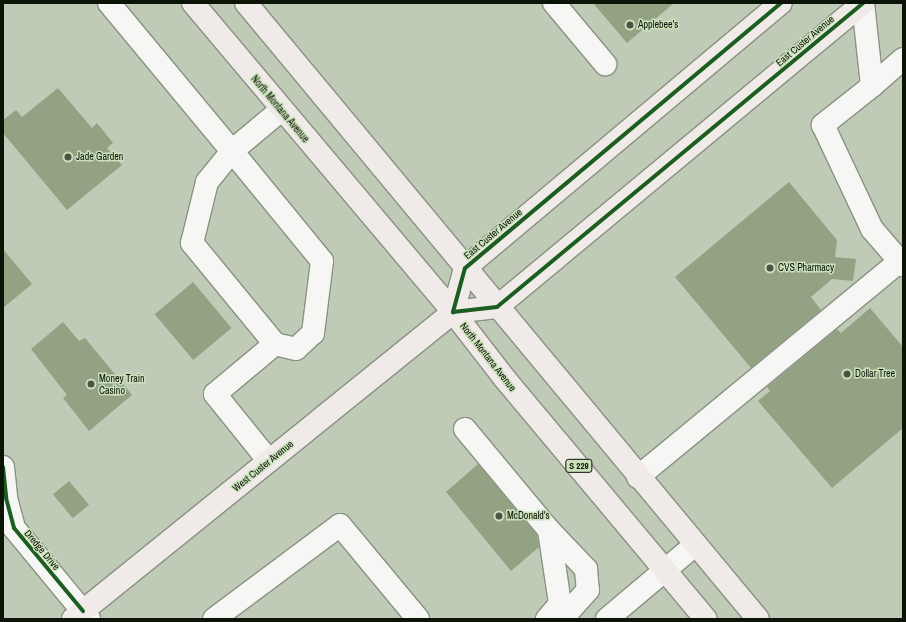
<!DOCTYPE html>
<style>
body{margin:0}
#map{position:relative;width:906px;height:622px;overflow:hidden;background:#c0cbb7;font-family:"Archivo Narrow",sans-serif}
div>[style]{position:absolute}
.building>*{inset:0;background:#92a283;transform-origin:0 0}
.roads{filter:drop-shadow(1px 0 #899282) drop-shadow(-1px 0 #899282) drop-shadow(0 1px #899282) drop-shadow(0 -1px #899282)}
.minor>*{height:22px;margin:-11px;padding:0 11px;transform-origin:11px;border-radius:11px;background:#f6f7f4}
.major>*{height:22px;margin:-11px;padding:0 11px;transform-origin:11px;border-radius:11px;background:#f0ebe9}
.cycleway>*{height:4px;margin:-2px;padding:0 2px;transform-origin:2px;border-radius:2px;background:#1b5e20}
.dots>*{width:11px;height:11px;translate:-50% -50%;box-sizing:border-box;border:2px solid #cbe0bb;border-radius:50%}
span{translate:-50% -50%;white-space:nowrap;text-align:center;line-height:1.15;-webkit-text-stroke:3px #cbe0bb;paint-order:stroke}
.shield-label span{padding:1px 3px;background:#cbe0bb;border:1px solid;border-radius:3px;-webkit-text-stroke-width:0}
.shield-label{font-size:9px;color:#0c1307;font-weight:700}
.poi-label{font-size:10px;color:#0c1307}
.left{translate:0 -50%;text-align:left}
.street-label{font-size:10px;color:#0c1307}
.frame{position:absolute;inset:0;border:4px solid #0c1307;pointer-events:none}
</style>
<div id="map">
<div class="building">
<div style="clip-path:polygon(593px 3px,674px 3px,627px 43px)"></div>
<div style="clip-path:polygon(58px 88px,92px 128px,97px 123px,113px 143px,107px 148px,122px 165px,67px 210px,3px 133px,3px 120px,16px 110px,22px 117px)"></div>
<div style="clip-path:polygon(789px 182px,837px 240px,835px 257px,856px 259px,853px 281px,832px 279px,811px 297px,821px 310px,751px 368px,675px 277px)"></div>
<div style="clip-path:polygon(3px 249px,32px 284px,3px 308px)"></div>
<div style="left:193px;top:282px;width:60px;height:50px;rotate:50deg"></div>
<div style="clip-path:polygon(870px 308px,903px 347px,903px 428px,832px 488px,758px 401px,770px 391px,767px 387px,837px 329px,841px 333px)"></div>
<div style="clip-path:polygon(63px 322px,79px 341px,85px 338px,132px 395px,89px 431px,63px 398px,67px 395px,31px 349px)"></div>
<div style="clip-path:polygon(478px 464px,537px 535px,539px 547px,511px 571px,446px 492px)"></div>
<div style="left:69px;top:481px;width:31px;height:21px;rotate:50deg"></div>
</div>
<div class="roads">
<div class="minor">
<div style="left:109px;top:3px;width:192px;rotate:50.3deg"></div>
<div style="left:232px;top:151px;width:64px;rotate:-39.9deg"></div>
<div style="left:554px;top:3px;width:80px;rotate:50.1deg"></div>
<div style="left:863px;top:3px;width:83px;rotate:83.8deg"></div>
<div style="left:872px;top:86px;width:63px;rotate:141.5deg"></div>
<div style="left:823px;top:125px;width:115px;rotate:64.8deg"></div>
<div style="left:872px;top:229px;width:48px;rotate:49.3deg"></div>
<div style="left:872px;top:86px;width:41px;rotate:-41.1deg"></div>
<div style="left:465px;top:429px;width:131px;rotate:50.3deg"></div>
<div style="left:549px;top:530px;width:75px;rotate:81.5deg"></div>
<div style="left:560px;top:604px;width:20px;rotate:131deg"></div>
<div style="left:269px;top:461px;width:86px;rotate:-128.9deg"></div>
<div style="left:215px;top:394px;width:78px;rotate:-39.8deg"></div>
<div style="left:275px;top:344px;width:131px;rotate:-129.4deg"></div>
<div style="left:192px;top:243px;width:63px;rotate:-76.2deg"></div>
<div style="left:207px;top:182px;width:40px;rotate:-51deg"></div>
<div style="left:232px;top:151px;width:142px;rotate:50.7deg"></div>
<div style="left:322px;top:261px;width:73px;rotate:97.1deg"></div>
<div style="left:313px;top:333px;width:23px;rotate:137deg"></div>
<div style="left:296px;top:349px;width:22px;rotate:-167deg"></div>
<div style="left:3px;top:467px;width:31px;rotate:84deg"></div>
<div style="left:6px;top:498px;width:31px;rotate:75deg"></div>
<div style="left:14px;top:528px;width:118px;rotate:50.5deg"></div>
<div style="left:638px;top:477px;width:340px;rotate:-39.5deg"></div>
<div style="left:549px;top:530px;width:54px;rotate:46.5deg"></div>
<div style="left:586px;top:569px;width:21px;rotate:85deg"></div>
<div style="left:588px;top:590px;width:39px;rotate:132deg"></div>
<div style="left:214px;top:619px;width:157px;rotate:-36.7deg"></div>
<div style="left:340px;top:525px;width:122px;rotate:50.3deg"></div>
<div style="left:607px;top:619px;width:115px;rotate:-40.1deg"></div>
</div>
<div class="major">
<div style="left:193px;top:3px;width:404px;rotate:49.9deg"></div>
<div style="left:453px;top:312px;width:85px;rotate:52.2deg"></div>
<div style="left:505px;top:379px;width:313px;rotate:50.1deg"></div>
<div style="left:246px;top:3px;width:801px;rotate:50.27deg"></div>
<div style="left:453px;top:312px;width:44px;rotate:-6.5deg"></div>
<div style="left:497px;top:307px;width:476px;rotate:-39.7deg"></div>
<div style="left:453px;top:312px;width:46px;rotate:-74.7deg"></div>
<div style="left:465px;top:268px;width:412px;rotate:-40deg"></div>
<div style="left:73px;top:619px;width:489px;rotate:-38.9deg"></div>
</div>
</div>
<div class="cycleway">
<div style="left:781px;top:3px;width:412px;rotate:140deg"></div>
<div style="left:465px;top:268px;width:46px;rotate:105.3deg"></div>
<div style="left:453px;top:312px;width:44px;rotate:-6.5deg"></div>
<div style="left:497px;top:307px;width:476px;rotate:-39.7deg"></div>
<div style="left:3px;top:467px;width:31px;rotate:84deg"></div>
<div style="left:6px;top:498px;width:31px;rotate:75deg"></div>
<div style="left:14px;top:528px;width:108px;rotate:50.3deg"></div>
</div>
<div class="dots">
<div style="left:630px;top:25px;background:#4b5345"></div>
<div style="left:68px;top:157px;background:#4b5345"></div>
<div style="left:770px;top:268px;background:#4b5345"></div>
<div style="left:847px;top:374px;background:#4b5345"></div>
<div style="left:91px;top:384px;background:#4b5345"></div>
<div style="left:499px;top:516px;background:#4b5345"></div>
</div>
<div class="shield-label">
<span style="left:579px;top:466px">S 229</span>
</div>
<div class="poi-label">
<span class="left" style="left:638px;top:25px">Applebee's</span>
<span class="left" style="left:76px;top:157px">Jade Garden</span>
<span class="left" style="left:778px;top:268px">CVS Pharmacy</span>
<span class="left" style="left:855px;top:374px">Dollar Tree</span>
<span class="left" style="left:99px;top:384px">Money Train<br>Casino</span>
<span class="left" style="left:507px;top:516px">McDonald's</span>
</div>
<div class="street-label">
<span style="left:805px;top:41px;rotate:-40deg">East Custer Avenue</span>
<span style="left:280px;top:109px;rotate:50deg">North Montana Avenue</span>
<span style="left:493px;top:234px;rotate:-40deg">East Custer Avenue</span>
<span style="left:488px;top:357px;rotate:52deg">North Montana Avenue</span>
<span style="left:263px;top:466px;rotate:-39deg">West Custer Avenue</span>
<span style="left:42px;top:550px;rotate:50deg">Dredge Drive</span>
</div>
<div class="frame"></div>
</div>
